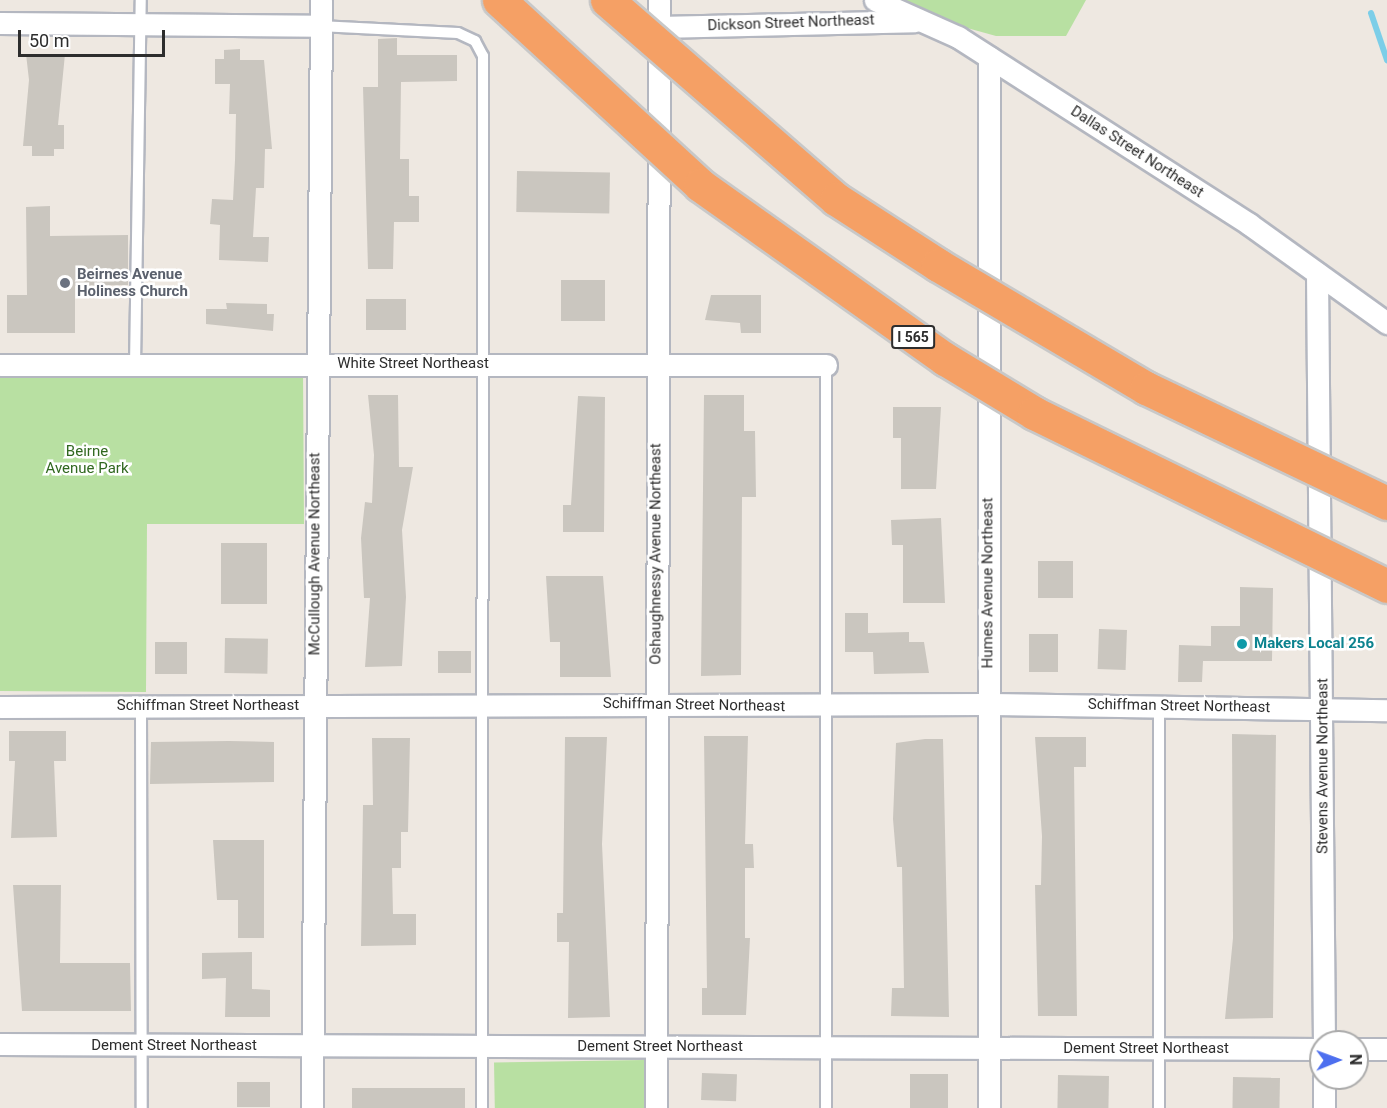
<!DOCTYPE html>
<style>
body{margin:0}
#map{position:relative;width:1387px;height:1108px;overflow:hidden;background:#eee8e1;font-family:Roboto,sans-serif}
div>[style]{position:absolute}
.green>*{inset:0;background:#b8e0a2;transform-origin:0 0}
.stream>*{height:6px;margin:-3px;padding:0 3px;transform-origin:3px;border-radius:3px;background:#7ccee8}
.building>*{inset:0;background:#cac6bf;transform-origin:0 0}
.roads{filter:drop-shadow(2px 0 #b4b7c0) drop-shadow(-2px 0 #b4b7c0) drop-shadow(0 2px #b4b7c0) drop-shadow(0 -2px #b4b7c0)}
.lane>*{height:10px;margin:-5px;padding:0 5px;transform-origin:5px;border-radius:5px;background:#fff}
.street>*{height:21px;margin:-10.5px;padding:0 10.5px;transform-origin:10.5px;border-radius:10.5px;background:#fff}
.bridges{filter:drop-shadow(2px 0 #c8c8c8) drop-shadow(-2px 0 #c8c8c8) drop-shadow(0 2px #c8c8c8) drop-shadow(0 -2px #c8c8c8)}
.highway-bridge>*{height:33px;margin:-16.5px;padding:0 16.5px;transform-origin:16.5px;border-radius:16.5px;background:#f5a065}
.dots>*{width:16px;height:16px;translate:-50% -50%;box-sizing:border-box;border:3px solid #fff;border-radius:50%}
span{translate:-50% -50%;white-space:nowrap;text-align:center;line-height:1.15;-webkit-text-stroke:5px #fff;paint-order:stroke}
.shield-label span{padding:2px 4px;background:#fff;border:2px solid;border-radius:4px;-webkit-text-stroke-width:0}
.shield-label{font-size:14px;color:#2d2d2d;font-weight:700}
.street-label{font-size:15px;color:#2d2d2d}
.worship-label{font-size:15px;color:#5b616d;font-weight:700}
.left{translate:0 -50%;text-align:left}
.park-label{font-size:15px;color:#316820}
.culture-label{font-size:15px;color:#0d838f;font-weight:700}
.north{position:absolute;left:1309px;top:1030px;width:60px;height:60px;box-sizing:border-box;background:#fff;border:2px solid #ababab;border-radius:50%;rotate:89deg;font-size:16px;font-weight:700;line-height:24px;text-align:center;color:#2d2d2d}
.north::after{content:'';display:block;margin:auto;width:21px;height:27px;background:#4d6fef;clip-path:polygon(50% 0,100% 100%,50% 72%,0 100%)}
.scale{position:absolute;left:18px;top:30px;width:147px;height:27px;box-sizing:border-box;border:3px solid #2d2d2d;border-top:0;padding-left:8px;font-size:18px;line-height:21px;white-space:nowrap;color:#2d2d2d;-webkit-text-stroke:4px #fff;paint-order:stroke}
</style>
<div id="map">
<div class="green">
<div style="clip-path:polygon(892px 0,1086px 0,1066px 36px,996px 36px,895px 8px)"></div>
<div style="clip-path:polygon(303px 371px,304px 524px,147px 524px,146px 692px,0 691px,0 374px)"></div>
<div style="left:644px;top:1060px;width:48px;height:150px;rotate:89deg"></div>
</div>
<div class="stream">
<div style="left:1371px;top:13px;width:50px;rotate:71.2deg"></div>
</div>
<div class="building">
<div style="clip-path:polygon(397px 38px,397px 55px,457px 55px,457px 81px,401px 82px,400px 159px,409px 159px,409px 196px,419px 196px,419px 222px,394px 222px,393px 269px,368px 269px,363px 87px,378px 87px,378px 39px)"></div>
<div style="clip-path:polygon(240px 49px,240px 60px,264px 60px,272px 149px,265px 149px,264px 188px,256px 188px,253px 237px,269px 237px,268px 262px,219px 260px,220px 225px,210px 224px,212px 199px,233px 200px,235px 160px,236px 114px,229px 114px,230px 84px,215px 84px,215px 59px,224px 59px,224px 50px)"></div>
<div style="clip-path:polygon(26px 54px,65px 54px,58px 125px,64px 125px,64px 149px,54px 149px,54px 156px,32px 156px,32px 146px,23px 146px,29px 80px)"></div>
<div style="left:517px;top:171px;width:93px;height:41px;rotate:1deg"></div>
<div style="clip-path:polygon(50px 206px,50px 236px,128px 235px,128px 285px,75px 286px,75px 333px,7px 333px,7px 295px,27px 295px,26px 207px)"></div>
<div style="left:561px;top:280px;width:44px;height:41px"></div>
<div style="clip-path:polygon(711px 295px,761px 295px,761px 333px,741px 333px,740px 323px,705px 320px)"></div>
<div style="left:366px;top:299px;width:40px;height:31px"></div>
<div style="clip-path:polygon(226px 303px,267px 304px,267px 314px,274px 314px,273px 331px,206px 324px,206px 309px,227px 309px)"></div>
<div style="clip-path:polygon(368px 395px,398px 395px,399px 467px,413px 467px,402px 530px,406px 597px,402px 666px,365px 667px,370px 598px,364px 598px,361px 538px,365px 502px,372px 503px,374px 455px)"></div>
<div style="clip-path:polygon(704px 395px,744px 395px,744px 431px,755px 431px,756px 497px,742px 497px,741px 675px,701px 676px)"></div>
<div style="clip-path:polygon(578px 396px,605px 397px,604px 532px,563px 532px,563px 505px,571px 505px)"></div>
<div style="clip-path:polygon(893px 407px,941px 407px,936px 489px,901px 489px,901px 438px,893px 438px)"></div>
<div style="clip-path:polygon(941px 518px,945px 603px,903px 603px,903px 545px,892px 545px,891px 520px)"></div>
<div style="left:221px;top:543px;width:46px;height:61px"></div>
<div style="left:1038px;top:561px;width:35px;height:37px"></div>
<div style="clip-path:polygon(546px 576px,603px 576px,611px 677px,560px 677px,560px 642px,550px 642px)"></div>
<div style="clip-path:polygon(1240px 587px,1273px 588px,1272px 661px,1203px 661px,1202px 682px,1178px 682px,1179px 645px,1211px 646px,1211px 626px,1240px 626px)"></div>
<div style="clip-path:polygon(845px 613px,868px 613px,868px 633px,909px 632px,909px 642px,924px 642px,929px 673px,874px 674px,873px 652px,845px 652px)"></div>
<div style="left:1099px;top:629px;width:28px;height:40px;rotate:2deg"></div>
<div style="left:1029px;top:634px;width:29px;height:38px"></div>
<div style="left:225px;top:638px;width:43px;height:35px;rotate:1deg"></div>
<div style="left:155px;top:642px;width:32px;height:32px"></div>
<div style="left:471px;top:651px;width:22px;height:33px;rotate:90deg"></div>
<div style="clip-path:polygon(9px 731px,66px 731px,66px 761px,54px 761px,57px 837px,11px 838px,15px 761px,9px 761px)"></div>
<div style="clip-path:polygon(1232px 734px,1276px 735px,1273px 1018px,1225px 1019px,1233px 938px)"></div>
<div style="clip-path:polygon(704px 736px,748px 736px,745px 844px,753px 844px,754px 868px,745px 868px,745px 938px,750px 938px,746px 1015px,702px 1015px,702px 988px,707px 988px)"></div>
<div style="clip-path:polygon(565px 737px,607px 737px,602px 844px,610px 1017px,568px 1018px,569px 942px,557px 942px,557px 913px,563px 913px)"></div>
<div style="clip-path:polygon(1035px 737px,1086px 737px,1086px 767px,1074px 767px,1077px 1016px,1038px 1016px,1035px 885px,1041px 885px,1042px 836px)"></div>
<div style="clip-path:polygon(372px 738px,410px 738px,408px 832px,401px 832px,401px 868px,392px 868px,393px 914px,416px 914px,416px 945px,361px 946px,363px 805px,373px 805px)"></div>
<div style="clip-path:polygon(925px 739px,943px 739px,949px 1017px,891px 1016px,892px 988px,904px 988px,902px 867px,897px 867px,893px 819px,896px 743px)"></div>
<div style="clip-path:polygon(229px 741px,274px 742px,274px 782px,150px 784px,151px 742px)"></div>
<div style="clip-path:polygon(213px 840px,264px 840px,264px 938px,238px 938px,238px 900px,217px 900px)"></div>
<div style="clip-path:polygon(13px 885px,61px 885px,60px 963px,130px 963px,131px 1011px,22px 1011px)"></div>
<div style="clip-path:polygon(252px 952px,252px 989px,270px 990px,270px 1017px,225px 1017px,226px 978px,202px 979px,202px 953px)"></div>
<div style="left:702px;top:1073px;width:35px;height:27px;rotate:2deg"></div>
<div style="left:910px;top:1074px;width:38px;height:34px"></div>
<div style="left:1058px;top:1075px;width:51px;height:33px;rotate:1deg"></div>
<div style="left:1233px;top:1077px;width:47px;height:31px;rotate:1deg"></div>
<div style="left:237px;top:1082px;width:33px;height:25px"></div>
<div style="left:352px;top:1088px;width:113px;height:20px"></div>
</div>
<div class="roads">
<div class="lane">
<div style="left:319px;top:26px;width:139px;rotate:2.9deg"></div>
<div style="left:458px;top:33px;width:19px;rotate:25deg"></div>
<div style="left:475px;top:41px;width:17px;rotate:62deg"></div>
<div style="left:483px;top:56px;width:1052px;rotate:90.05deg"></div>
<div style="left:135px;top:365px;width:365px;rotate:-89.1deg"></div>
<div style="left:141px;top:707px;width:401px;rotate:89.9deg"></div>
<div style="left:826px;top:1108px;width:743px;rotate:-90deg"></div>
<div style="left:1159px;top:1108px;width:403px;rotate:-90deg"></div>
</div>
<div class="street">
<div style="left:875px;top:0;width:91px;rotate:24deg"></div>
<div style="left:958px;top:37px;width:346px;rotate:32.7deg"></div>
<div style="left:1249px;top:224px;width:170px;rotate:35.7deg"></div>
<div style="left:0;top:23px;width:319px;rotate:0.5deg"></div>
<div style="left:658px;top:27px;width:257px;rotate:-1.3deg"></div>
<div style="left:989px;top:57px;width:1051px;rotate:90deg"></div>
<div style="left:1317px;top:273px;width:769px;rotate:89.48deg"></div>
<div style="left:0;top:365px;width:826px"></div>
<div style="left:0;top:707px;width:988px;rotate:-0.17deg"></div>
<div style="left:988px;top:704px;width:399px;rotate:0.9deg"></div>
<div style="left:0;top:1044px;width:1321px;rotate:0.22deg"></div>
<div style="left:1357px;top:1049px;width:30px"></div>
<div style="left:1324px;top:1078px;width:30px;rotate:90deg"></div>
<div style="left:312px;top:1108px;width:1108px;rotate:-89.53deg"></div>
<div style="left:656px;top:1108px;width:1108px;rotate:-89.84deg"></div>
</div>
</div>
<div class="bridges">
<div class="highway-bridge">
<div style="left:499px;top:0;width:273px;rotate:42.6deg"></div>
<div style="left:700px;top:185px;width:301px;rotate:35.4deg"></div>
<div style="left:945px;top:359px;width:104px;rotate:31.2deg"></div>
<div style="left:1034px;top:413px;width:393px;rotate:26.1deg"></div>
<div style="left:607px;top:0;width:303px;rotate:41deg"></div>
<div style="left:836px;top:199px;width:121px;rotate:32.9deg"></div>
<div style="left:938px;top:265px;width:242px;rotate:30.6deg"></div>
<div style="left:1146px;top:388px;width:267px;rotate:25.5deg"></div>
</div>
</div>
<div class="dots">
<div style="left:65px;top:283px;background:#6b7280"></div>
<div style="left:1242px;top:644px;background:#0f9aa8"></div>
</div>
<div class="shield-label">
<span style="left:913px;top:337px">I 565</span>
</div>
<div class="street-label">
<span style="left:791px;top:23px;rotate:-2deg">Dickson Street Northeast</span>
<span style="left:1137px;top:152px;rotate:33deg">Dallas Street Northeast</span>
<span style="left:413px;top:364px">White Street Northeast</span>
<span style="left:315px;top:554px;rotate:-90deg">McCullough Avenue Northeast</span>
<span style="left:656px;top:554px;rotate:-90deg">Oshaughnessy Avenue Northeast</span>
<span style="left:988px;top:583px;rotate:-90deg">Humes Avenue Northeast</span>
<span style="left:694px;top:705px;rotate:1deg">Schiffman Street Northeast</span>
<span style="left:208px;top:706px">Schiffman Street Northeast</span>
<span style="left:1179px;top:706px;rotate:1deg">Schiffman Street Northeast</span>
<span style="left:1323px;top:766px;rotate:-90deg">Stevens Avenue Northeast</span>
<span style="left:174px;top:1046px">Dement Street Northeast</span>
<span style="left:660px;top:1047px">Dement Street Northeast</span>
<span style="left:1146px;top:1049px">Dement Street Northeast</span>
</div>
<div class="worship-label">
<span class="left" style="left:77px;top:283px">Beirnes Avenue<br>Holiness Church</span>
</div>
<div class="park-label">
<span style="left:87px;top:460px">Beirne<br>Avenue Park</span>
</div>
<div class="culture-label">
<span class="left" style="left:1254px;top:644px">Makers Local 256</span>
</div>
<div class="north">N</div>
<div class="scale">50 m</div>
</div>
